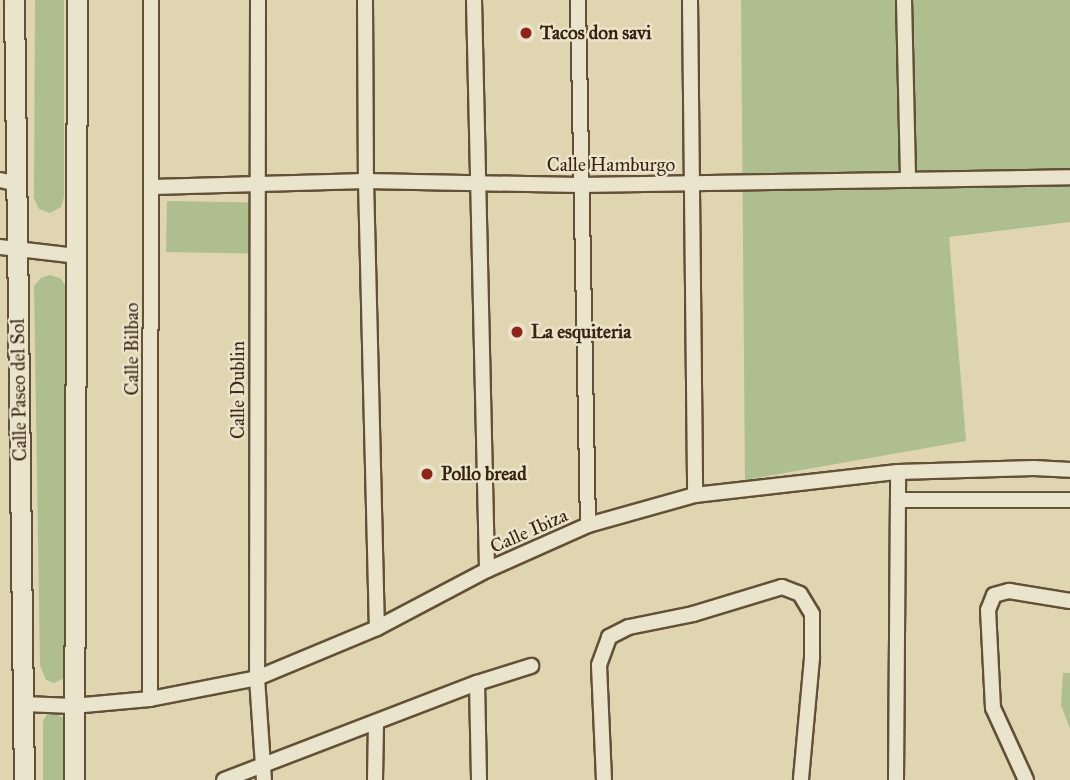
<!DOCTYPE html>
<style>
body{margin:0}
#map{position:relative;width:1070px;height:780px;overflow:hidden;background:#dfd5b1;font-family:"IM FELL Great Primer",serif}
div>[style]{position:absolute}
.green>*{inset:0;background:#aebe8e;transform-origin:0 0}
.roads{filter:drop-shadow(2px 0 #625037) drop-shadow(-2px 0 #625037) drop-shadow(0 2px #625037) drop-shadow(0 -2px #625037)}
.street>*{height:14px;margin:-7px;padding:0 7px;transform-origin:7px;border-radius:7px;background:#eae4cc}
.secondary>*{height:19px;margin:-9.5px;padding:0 9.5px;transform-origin:9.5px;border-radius:9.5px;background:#eae4cc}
.dots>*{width:19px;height:19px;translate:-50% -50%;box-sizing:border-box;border:4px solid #eae4cc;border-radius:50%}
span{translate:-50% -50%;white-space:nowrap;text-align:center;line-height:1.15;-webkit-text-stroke:5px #eae4cc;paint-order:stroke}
.poi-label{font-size:19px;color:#38240e;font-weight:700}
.left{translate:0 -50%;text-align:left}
.street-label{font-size:19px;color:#38240e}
</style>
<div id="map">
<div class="green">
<div style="clip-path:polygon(35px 0,64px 0,64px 197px,61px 207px,50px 213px,39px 209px,34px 198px)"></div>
<div style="clip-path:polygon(741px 0,1070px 0,1070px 222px,949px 237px,966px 441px,745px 480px)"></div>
<div style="left:167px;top:201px;width:84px;height:51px;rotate:1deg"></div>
<div style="clip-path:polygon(50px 275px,60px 278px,66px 286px,68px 665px,66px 677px,54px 683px,46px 680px,40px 665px,34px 286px,41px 278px)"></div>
<div style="clip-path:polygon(1063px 673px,1070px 673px,1070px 729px,1061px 705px)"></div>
<div style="clip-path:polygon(54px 712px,66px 720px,66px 780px,43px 780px,43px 721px,47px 714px)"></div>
</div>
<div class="roads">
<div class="street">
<div style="left:258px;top:0;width:678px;rotate:90.08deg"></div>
<div style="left:257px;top:678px;width:102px;rotate:86.1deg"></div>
<div style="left:365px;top:0;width:181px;rotate:89.7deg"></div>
<div style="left:366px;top:181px;width:447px;rotate:88.6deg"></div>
<div style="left:474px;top:0;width:570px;rotate:88.69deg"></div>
<div style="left:578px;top:0;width:525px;rotate:88.91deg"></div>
<div style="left:690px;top:0;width:495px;rotate:89.4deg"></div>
<div style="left:904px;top:0;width:180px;rotate:88.7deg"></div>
<div style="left:0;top:180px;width:17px;rotate:13deg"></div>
<div style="left:153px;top:187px;width:213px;rotate:-1.6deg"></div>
<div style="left:366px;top:181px;width:214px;rotate:1.1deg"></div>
<div style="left:580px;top:185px;width:490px;rotate:-0.9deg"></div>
<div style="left:0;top:247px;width:78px;rotate:6.7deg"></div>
<div style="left:900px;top:500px;width:170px"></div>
<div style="left:477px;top:683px;width:97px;rotate:88.8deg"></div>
<div style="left:150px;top:699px;width:699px;rotate:-89.92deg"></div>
<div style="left:24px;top:704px;width:49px;rotate:2.3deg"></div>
<div style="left:73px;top:706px;width:77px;rotate:-5.2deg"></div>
<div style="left:150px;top:699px;width:109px;rotate:-11.1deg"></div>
<div style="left:257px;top:678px;width:130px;rotate:-22.6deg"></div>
<div style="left:377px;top:628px;width:124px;rotate:-27.8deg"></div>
<div style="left:487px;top:570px;width:111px;rotate:-24deg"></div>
<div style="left:588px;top:525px;width:111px;rotate:-15.7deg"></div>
<div style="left:695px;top:495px;width:204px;rotate:-6.5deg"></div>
<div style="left:898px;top:472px;width:136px;rotate:-1.7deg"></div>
<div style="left:1034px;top:468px;width:36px;rotate:3deg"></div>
<div style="left:224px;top:780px;width:271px;rotate:-21deg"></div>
<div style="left:477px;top:683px;width:57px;rotate:-17.5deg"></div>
<div style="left:375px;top:780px;width:58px;rotate:-89deg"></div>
<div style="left:604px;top:780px;width:115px;rotate:-92.5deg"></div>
<div style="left:599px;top:665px;width:30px;rotate:-70deg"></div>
<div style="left:609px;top:637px;width:22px;rotate:-27deg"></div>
<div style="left:629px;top:627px;width:65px;rotate:-11.5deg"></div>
<div style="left:693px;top:614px;width:93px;rotate:-16.9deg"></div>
<div style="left:782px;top:587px;width:19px;rotate:21deg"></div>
<div style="left:800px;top:594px;width:23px;rotate:59deg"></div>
<div style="left:812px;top:614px;width:44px;rotate:90deg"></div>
<div style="left:812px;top:658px;width:122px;rotate:95.2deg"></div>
<div style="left:896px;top:780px;width:308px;rotate:-89.6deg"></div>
<div style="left:1026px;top:780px;width:79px;rotate:-114.6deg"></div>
<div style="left:993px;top:708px;width:98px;rotate:-92.9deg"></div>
<div style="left:988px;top:610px;width:16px;rotate:-68deg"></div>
<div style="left:994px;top:595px;width:16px;rotate:-15deg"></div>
<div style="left:1009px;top:591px;width:62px;rotate:9.3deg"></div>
</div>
<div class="secondary">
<div style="left:14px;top:0;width:780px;rotate:89.27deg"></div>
<div style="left:74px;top:780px;width:780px;rotate:-89.78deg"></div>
</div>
</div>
<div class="dots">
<div style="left:526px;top:33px;background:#8f2418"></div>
<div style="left:517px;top:332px;background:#8f2418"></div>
<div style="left:427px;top:474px;background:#8f2418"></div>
</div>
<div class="poi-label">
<span class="left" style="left:540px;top:33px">Tacos don savi</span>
<span class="left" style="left:531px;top:332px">La esquiteria</span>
<span class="left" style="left:441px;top:474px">Pollo bread</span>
</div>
<div class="street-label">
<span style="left:611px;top:165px">Calle Hamburgo</span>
<span style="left:132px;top:349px;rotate:-90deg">Calle Bilbao</span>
<span style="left:19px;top:390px;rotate:-91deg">Calle Paseo del Sol</span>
<span style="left:238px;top:390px;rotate:-90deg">Calle Dublin</span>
<span style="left:529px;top:531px;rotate:-24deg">Calle Ibiza</span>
</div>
</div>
